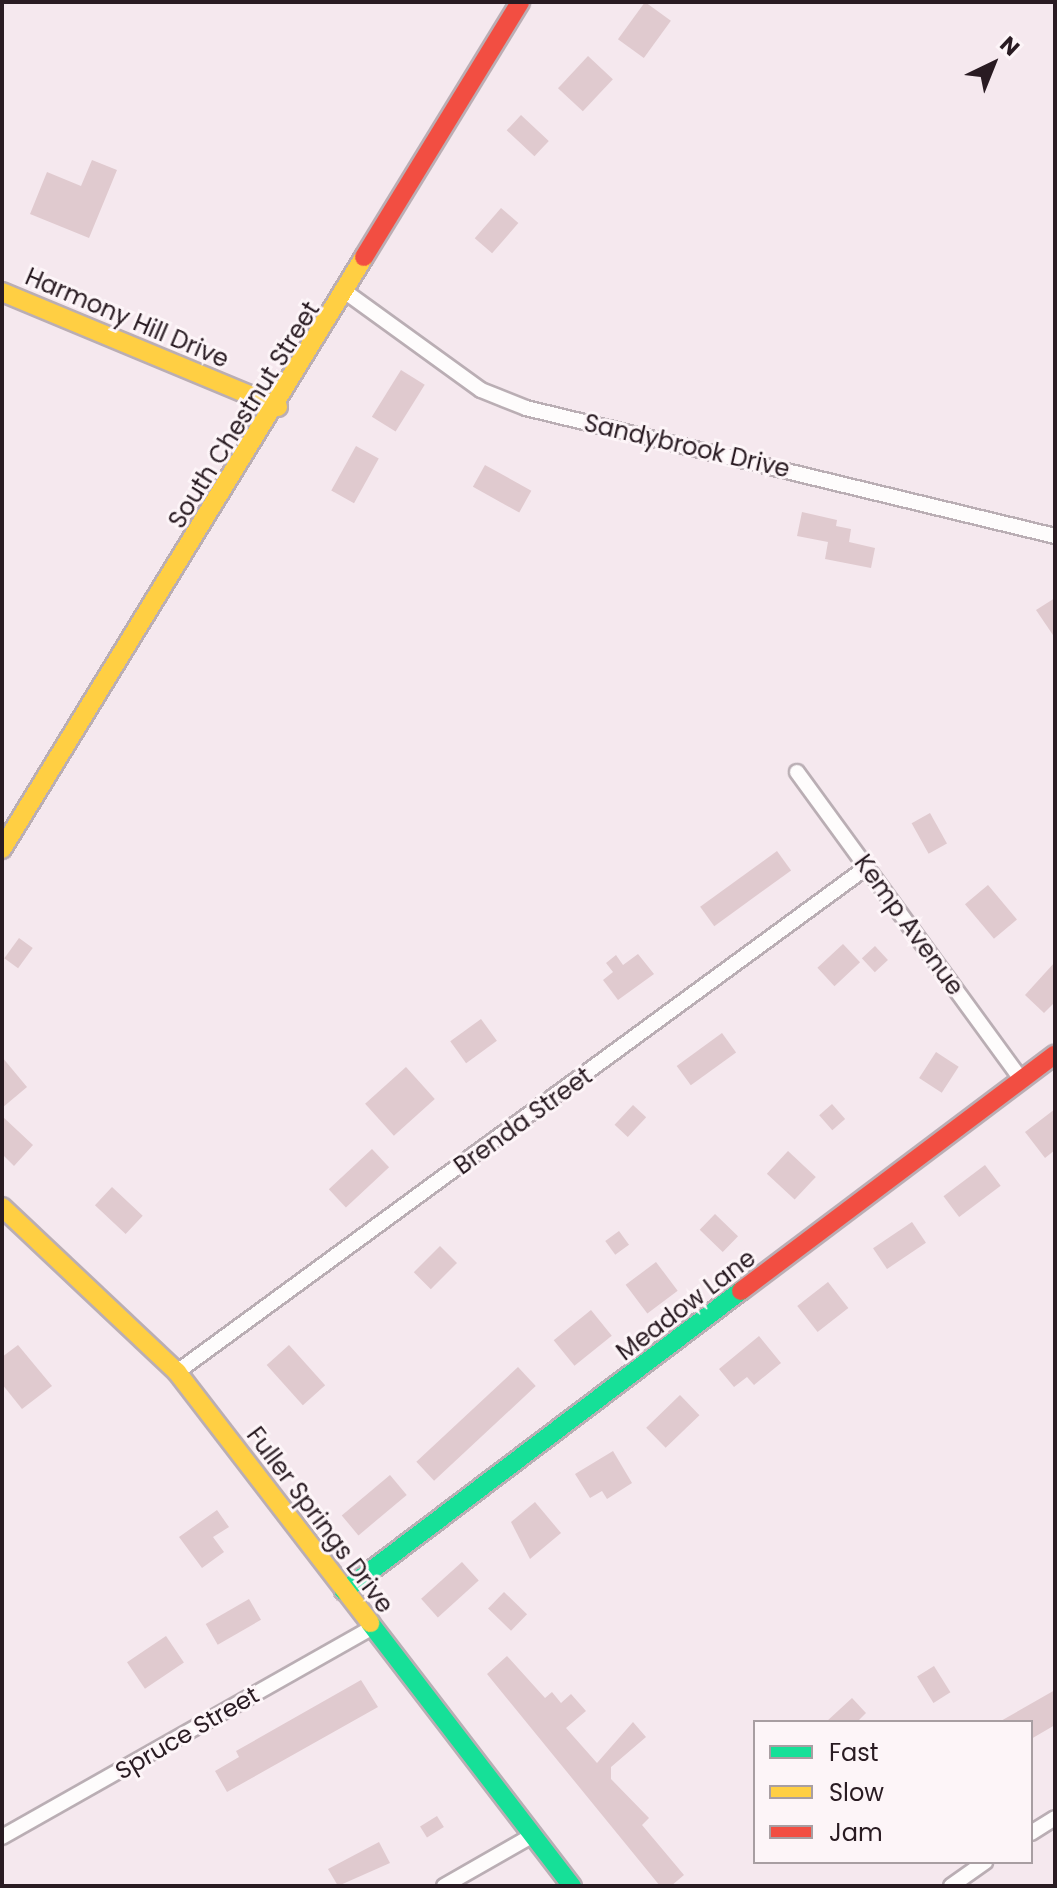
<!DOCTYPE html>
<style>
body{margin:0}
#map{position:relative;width:1057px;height:1888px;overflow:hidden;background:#f5e8ee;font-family:Poppins,sans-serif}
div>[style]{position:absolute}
.building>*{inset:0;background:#e0cacf;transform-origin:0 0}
.roads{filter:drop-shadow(2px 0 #baaeb4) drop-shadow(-2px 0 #baaeb4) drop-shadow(0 2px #baaeb4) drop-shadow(0 -2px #baaeb4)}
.street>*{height:14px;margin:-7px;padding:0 7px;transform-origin:7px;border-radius:7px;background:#fefcfc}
.fast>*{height:18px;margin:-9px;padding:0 9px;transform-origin:9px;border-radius:9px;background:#16e098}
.slow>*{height:18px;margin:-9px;padding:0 9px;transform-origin:9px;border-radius:9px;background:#ffcf43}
.jam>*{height:18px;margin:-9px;padding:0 9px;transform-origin:9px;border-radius:9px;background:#f24e42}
span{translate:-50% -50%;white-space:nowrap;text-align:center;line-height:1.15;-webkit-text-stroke:6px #fdf5f8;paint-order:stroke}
.street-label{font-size:24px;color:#291b22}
.frame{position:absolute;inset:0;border:4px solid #291b22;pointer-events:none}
.legend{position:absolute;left:753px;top:1720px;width:280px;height:144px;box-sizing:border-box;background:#fdf5f8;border:2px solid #a89ea2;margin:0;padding:10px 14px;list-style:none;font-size:24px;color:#291b22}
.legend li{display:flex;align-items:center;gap:16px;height:40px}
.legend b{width:40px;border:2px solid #a89ea2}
.north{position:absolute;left:953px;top:24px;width:80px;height:80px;-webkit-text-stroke:6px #fdf5f8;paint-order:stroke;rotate:43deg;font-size:22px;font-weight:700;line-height:32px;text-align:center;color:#291b22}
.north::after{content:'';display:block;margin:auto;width:28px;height:36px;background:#291b22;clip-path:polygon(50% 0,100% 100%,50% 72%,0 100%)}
</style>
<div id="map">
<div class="building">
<div style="left:645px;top:2px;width:32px;height:46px;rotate:36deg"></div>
<div style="left:588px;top:56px;width:34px;height:44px;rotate:43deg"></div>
<div style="left:521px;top:115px;width:38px;height:21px;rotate:43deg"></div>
<div style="clip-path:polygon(92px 160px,117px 170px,89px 238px,30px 214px,47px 172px,81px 186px)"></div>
<div style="left:501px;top:208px;width:23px;height:40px;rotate:41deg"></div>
<div style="left:401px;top:370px;width:28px;height:55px;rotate:32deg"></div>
<div style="left:356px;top:446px;width:26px;height:51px;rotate:29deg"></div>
<div style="left:485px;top:465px;width:53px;height:25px;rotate:29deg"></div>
<div style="clip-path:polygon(802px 512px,837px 520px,836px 526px,851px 529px,849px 542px,875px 548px,871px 568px,825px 559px,828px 542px,797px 536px)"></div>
<div style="clip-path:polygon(1055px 598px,1055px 638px,1036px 610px)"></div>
<div style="left:930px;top:813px;width:35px;height:21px;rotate:61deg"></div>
<div style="left:777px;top:851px;width:24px;height:95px;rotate:54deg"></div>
<div style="left:988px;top:885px;width:45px;height:30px;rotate:50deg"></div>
<div style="left:19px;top:938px;width:17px;height:25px;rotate:36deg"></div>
<div style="left:843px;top:944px;width:25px;height:35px;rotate:47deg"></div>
<div style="left:875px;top:946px;width:19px;height:18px;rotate:47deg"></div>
<div style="clip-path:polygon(638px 954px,654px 974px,618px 1000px,603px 980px,613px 972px,606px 963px,616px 955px,623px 965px)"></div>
<div style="clip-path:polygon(1055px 962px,1055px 1002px,1044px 1013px,1025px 995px)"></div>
<div style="left:481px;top:1019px;width:27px;height:38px;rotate:54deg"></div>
<div style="left:722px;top:1033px;width:24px;height:56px;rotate:54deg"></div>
<div style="left:936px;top:1052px;width:27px;height:31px;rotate:33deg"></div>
<div style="clip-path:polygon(2px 1057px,27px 1087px,2px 1108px)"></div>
<div style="left:406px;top:1067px;width:43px;height:55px;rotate:48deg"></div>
<div style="left:832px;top:1104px;width:20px;height:17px;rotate:49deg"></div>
<div style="left:633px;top:1105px;width:18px;height:27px;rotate:43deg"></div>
<div style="clip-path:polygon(1055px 1109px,1055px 1150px,1045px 1158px,1025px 1132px)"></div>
<div style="clip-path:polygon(2px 1116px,33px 1145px,14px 1166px,2px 1154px)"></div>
<div style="left:372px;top:1149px;width:25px;height:59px;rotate:47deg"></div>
<div style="left:788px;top:1151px;width:38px;height:31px;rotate:43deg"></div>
<div style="left:985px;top:1165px;width:26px;height:52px;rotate:53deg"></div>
<div style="left:112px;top:1187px;width:42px;height:25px;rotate:43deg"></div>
<div style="left:715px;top:1214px;width:32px;height:22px;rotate:44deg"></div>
<div style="left:912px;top:1222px;width:25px;height:47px;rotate:56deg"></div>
<div style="left:619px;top:1231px;width:17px;height:17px;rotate:54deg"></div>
<div style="left:440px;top:1246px;width:24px;height:37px;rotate:45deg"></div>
<div style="left:656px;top:1262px;width:36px;height:38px;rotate:53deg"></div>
<div style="left:828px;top:1282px;width:33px;height:39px;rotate:52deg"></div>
<div style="left:591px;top:1310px;width:33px;height:48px;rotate:51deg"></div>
<div style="clip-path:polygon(759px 1336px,781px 1363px,754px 1385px,747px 1377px,734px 1387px,719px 1369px)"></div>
<div style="clip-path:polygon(18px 1345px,52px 1386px,22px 1409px,2px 1384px,2px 1357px)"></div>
<div style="left:289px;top:1345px;width:54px;height:30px;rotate:48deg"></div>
<div style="left:518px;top:1367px;width:26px;height:139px;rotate:47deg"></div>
<div style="left:680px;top:1395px;width:28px;height:47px;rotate:46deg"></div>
<div style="clip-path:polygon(613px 1451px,632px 1483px,607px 1499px,602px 1491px,590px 1498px,575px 1474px)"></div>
<div style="left:390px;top:1475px;width:26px;height:63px;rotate:50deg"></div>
<div style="clip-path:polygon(535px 1502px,561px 1533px,530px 1559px,511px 1522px)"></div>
<div style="clip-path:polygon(217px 1510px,229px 1527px,213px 1537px,224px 1552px,202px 1568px,179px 1537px)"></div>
<div style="left:462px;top:1562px;width:25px;height:55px;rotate:48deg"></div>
<div style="left:504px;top:1592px;width:32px;height:23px;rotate:44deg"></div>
<div style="left:249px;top:1599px;width:24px;height:50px;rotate:60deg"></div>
<div style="left:166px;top:1636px;width:32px;height:47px;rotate:56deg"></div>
<div style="clip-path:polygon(507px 1656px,545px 1698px,552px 1692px,561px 1703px,571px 1694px,586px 1711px,566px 1728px,597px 1763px,633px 1722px,646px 1737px,611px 1767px,611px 1779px,649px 1818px,642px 1825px,684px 1875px,671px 1886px,660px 1886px,487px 1674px)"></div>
<div style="left:934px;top:1666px;width:31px;height:20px;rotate:58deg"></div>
<div style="clip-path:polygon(361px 1680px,378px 1707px,227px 1792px,215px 1771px,239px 1757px,236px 1751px)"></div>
<div style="clip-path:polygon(1055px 1690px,1055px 1725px,1031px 1739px,1031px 1722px,999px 1722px)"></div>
<div style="clip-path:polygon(852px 1698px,866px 1713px,857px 1722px,826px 1722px)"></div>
<div style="left:437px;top:1816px;width:13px;height:20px;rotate:58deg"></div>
<div style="clip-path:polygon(379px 1842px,390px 1863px,338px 1886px,328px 1869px)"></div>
</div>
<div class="roads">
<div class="street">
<div style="left:347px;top:293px;width:165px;rotate:35.9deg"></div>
<div style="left:481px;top:390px;width:48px;rotate:21.8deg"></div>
<div style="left:526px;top:408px;width:544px;rotate:13.6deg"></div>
<div style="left:797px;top:772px;width:380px;rotate:53.9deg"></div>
<div style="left:177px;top:1372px;width:855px;rotate:-36.2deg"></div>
<div style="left:1031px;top:1833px;width:28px;rotate:-32deg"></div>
<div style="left:2px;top:1837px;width:425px;rotate:-29.5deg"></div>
<div style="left:444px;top:1886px;width:103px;rotate:-29.8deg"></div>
<div style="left:951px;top:1886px;width:42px;rotate:-35.2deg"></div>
</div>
<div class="fast">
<div style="left:344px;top:1591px;width:498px;rotate:-37.1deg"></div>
<div style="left:370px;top:1623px;width:332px;rotate:52.5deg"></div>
</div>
<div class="slow">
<div style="left:2px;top:292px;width:299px;rotate:22.6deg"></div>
<div style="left:2px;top:849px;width:694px;rotate:-58.55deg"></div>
<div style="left:2px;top:1207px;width:241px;rotate:43.3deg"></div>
<div style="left:177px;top:1372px;width:317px;rotate:52.4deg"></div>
</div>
<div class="jam">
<div style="left:364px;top:257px;width:299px;rotate:-58.5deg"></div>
<div style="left:741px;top:1291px;width:393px;rotate:-37deg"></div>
</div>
</div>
<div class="street-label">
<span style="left:127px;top:318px;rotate:23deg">Harmony Hill Drive</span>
<span style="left:244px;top:415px;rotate:-58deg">South Chestnut Street</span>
<span style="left:687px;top:446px;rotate:13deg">Sandybrook Drive</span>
<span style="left:909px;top:925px;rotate:54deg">Kemp Avenue</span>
<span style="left:523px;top:1121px;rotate:-36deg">Brenda Street</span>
<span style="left:686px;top:1305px;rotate:-37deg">Meadow Lane</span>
<span style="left:320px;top:1520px;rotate:53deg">Fuller Springs Drive</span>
<span style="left:187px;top:1733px;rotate:-30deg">Spruce Street</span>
</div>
<div class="frame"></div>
<ul class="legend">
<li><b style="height:10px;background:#16e098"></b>Fast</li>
<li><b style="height:10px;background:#ffcf43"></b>Slow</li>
<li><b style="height:10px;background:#f24e42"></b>Jam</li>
</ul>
<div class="north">N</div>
</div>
